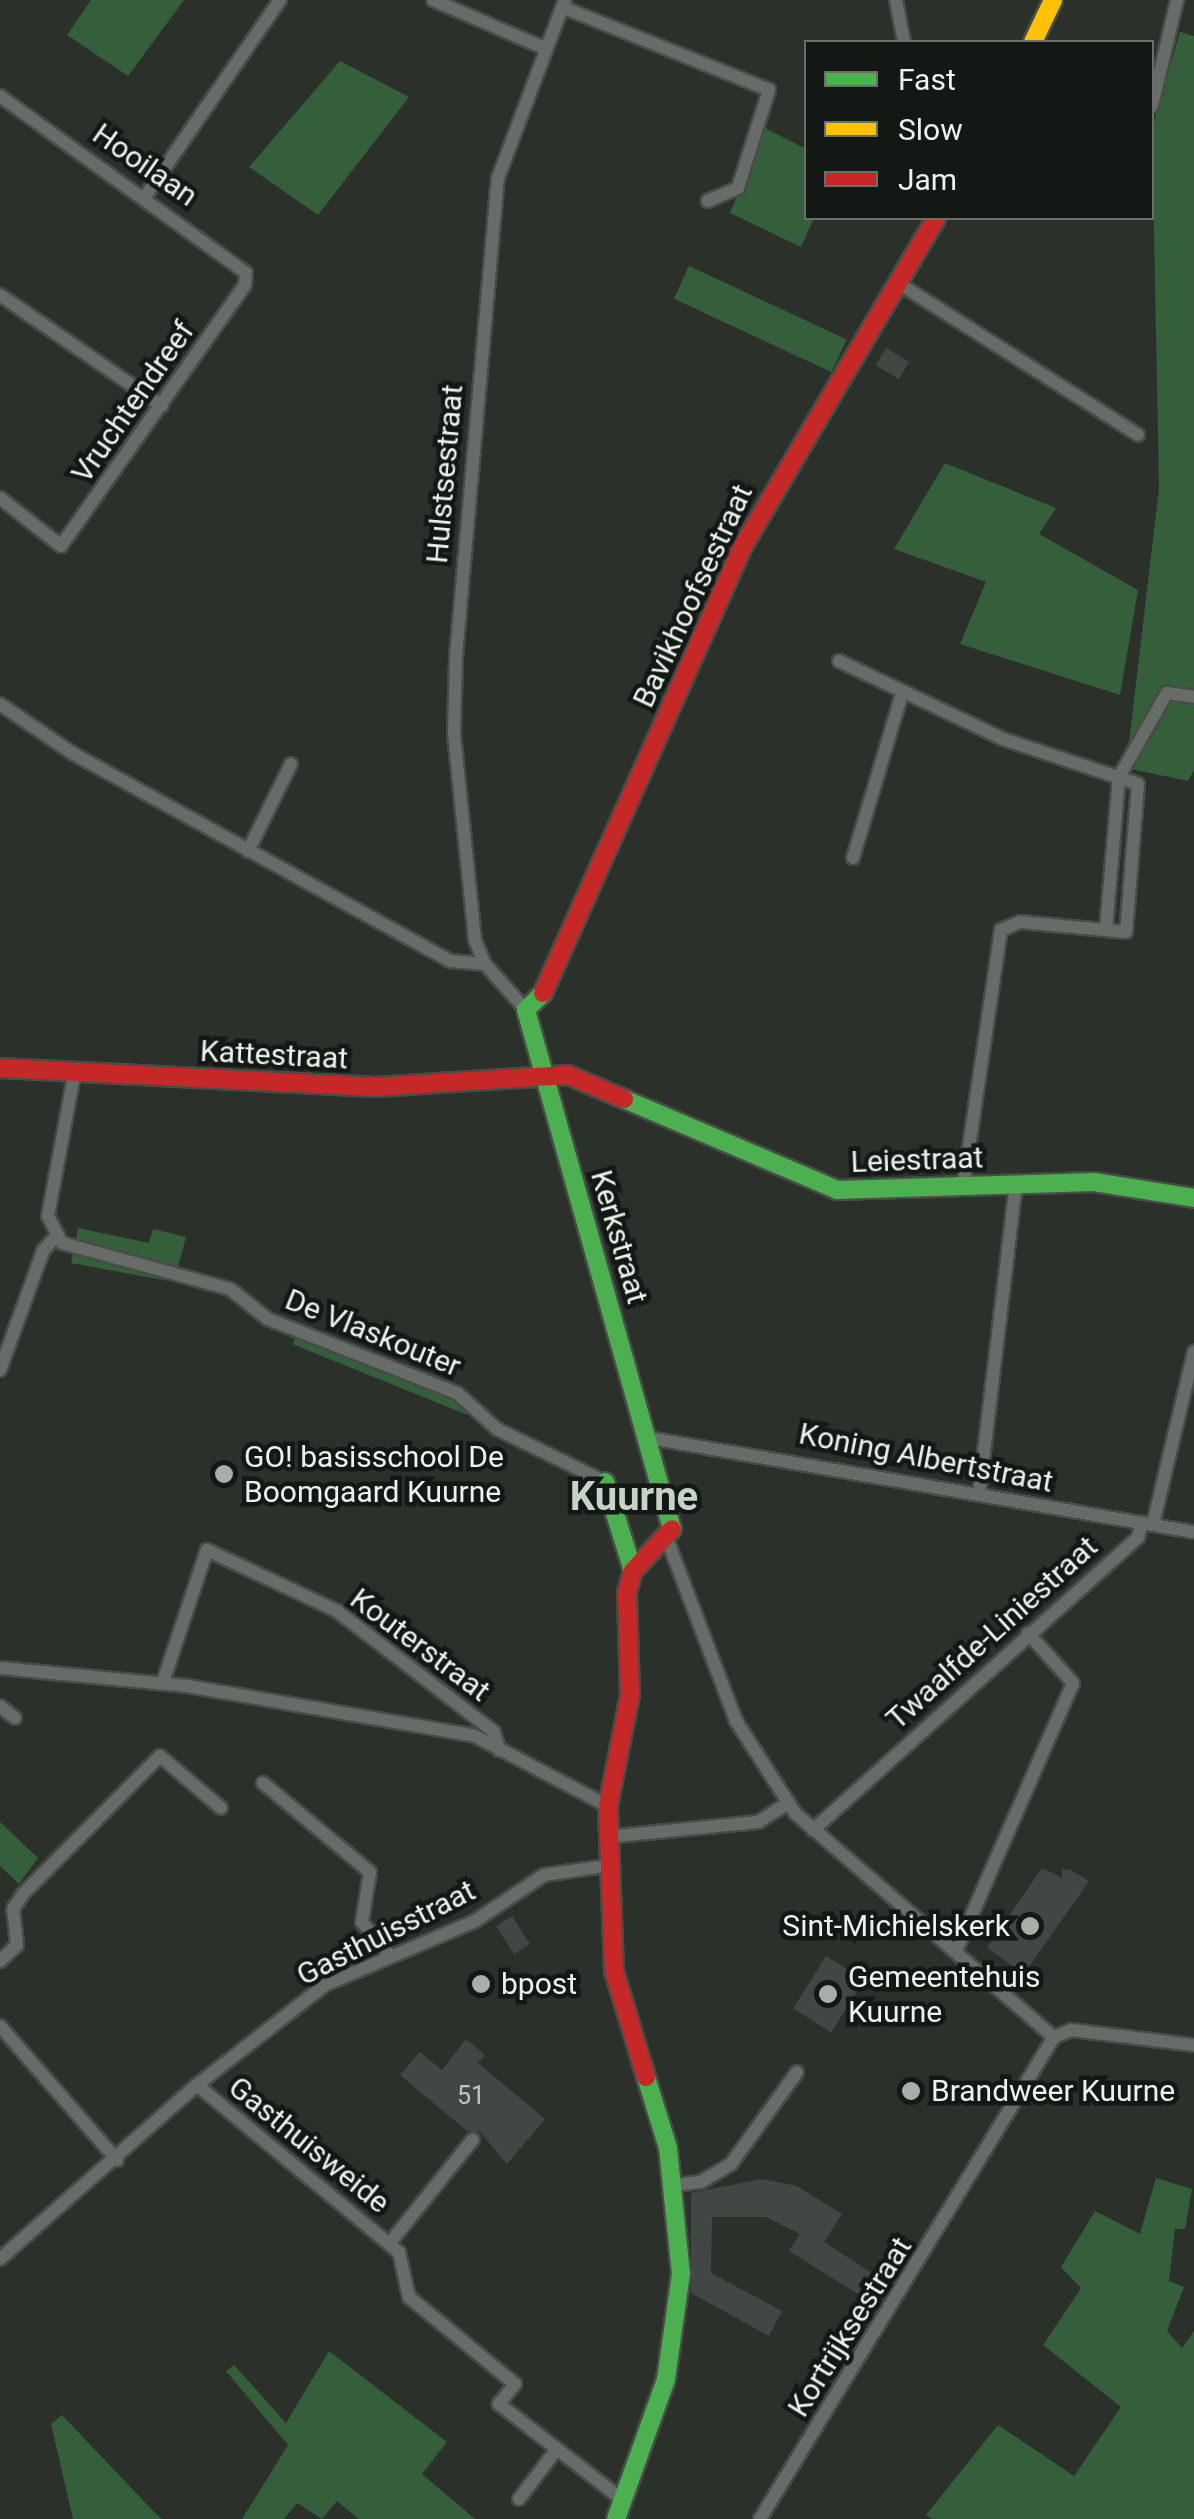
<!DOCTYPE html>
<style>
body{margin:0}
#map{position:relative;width:1194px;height:2519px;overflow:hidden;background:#2b302b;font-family:Roboto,sans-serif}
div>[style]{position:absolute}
.green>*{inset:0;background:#355e3b;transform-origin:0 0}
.building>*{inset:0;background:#434743;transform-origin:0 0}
.roads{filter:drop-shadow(2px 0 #474c47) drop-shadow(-2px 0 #474c47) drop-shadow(0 2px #474c47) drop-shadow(0 -2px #474c47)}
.street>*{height:12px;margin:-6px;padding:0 6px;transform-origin:6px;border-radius:6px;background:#676c68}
.fast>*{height:18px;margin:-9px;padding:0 9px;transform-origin:9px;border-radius:9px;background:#4caf50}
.slow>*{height:18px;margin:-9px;padding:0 9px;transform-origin:9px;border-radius:9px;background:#ffc107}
.jam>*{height:18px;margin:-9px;padding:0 9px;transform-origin:9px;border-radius:9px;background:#c62828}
.dots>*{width:28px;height:28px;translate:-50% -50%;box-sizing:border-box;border:5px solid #141815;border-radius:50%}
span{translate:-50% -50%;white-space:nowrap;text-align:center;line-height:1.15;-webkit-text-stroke:9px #141815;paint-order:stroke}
.number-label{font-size:25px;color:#c2c7c2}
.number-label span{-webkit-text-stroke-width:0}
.street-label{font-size:30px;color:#ecf2ec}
.poi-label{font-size:30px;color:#ecf2ec}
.left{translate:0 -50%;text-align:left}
.right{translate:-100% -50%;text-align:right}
.district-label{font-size:40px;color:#c7d2c8;font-weight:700}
.legend{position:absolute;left:804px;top:40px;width:350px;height:180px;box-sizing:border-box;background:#141815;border:2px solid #6a6f6b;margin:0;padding:12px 18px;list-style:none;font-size:30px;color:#ecf2ec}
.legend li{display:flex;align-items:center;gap:20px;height:50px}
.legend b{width:50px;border:2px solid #6a6f6b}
</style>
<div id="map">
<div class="green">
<div style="clip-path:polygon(91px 0,184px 0,128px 76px,67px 35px)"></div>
<div style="clip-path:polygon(1180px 32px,1194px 36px,1194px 770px,1188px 781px,1126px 768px,1159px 488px,1152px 128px)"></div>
<div style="clip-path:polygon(340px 61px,409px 97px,318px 215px,249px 167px)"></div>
<div style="clip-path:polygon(765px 128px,806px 149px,806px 218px,814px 218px,801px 247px,730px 213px)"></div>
<div style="left:689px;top:266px;width:174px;height:36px;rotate:25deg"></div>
<div style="clip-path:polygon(945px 463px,1056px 508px,1039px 534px,1138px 590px,1120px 695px,960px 644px,986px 582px,894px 549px)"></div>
<div style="clip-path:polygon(78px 1228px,149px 1243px,153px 1229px,186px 1237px,174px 1282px,71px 1263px)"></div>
<div style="left:297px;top:1334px;width:188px;height:11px;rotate:22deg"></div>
<div style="clip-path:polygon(0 1822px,38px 1858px,19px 1884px,0 1866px)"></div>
<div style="clip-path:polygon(1156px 2178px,1192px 2189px,1185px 2229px,1175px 2229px,1169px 2281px,1184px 2287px,1167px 2331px,1182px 2348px,1194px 2331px,1194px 2519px,932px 2519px,926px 2515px,998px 2425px,1074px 2476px,1121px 2407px,1043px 2345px,1081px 2288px,1061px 2267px,1095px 2211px,1140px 2234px)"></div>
<div style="clip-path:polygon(329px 2351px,447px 2442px,422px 2474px,475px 2519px,359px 2519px,337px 2501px,322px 2519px,297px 2503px,284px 2519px,242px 2519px,288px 2445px,226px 2371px,234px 2365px,286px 2423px)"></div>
<div style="clip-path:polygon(62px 2415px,155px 2513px,162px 2519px,73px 2519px,51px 2424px)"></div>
</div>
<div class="building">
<div style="left:886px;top:348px;width:27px;height:20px;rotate:31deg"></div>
<div style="clip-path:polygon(1042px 1868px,1062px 1878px,1062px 1869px,1071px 1870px,1089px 1881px,1024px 1974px,987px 1948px)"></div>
<div style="left:512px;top:1916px;width:33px;height:19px;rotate:57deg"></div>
<div style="left:826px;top:1956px;width:45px;height:62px;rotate:32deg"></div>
<div style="clip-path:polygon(466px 2039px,485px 2055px,478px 2063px,545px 2119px,507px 2164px,480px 2132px,467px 2131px,400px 2075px,420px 2052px,442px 2070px)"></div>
<div style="clip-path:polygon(762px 2179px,797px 2186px,842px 2214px,824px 2242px,890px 2285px,877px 2306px,789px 2251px,800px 2234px,766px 2217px,712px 2217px,711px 2273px,782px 2311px,769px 2336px,691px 2293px,691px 2193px)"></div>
</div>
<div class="roads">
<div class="street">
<div style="left:433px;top:0;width:121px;rotate:23.4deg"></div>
<div style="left:896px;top:0;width:43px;rotate:79.2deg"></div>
<div style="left:562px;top:7px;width:223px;rotate:21.8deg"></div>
<div style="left:769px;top:90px;width:103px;rotate:107.6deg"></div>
<div style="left:738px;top:188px;width:33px;rotate:157deg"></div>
<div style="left:0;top:96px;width:303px;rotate:35.7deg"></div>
<div style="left:246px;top:273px;width:12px;rotate:95deg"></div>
<div style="left:245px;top:285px;width:319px;rotate:125.2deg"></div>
<div style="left:61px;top:546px;width:78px;rotate:-141.8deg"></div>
<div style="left:1152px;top:106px;width:109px;rotate:-76.7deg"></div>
<div style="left:146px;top:195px;width:237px;rotate:-55.5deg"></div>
<div style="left:898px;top:283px;width:284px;rotate:32.3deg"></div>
<div style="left:0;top:295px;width:196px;rotate:34.4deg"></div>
<div style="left:839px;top:661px;width:182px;rotate:25.4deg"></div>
<div style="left:1003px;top:739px;width:142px;rotate:18.4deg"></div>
<div style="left:1138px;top:784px;width:148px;rotate:94.6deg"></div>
<div style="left:1126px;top:932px;width:106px;rotate:-174.6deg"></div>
<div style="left:1020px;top:922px;width:21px;rotate:157deg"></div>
<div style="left:1001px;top:930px;width:260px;rotate:98.4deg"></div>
<div style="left:0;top:704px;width:87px;rotate:34.2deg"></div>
<div style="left:72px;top:753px;width:431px;rotate:28.8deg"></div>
<div style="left:450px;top:961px;width:35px;rotate:5deg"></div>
<div style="left:1119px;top:777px;width:97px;rotate:-60.3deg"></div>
<div style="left:1167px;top:693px;width:27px;rotate:8deg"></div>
<div style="left:248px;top:851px;width:97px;rotate:-63.7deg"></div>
<div style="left:853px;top:858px;width:171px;rotate:-73.4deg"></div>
<div style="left:1106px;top:929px;width:153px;rotate:-85.1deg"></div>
<div style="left:526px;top:1010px;width:62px;rotate:-131.7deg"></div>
<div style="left:485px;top:964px;width:26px;rotate:-113deg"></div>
<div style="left:475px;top:940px;width:207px;rotate:-95.8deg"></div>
<div style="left:454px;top:734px;width:78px;rotate:-88.5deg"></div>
<div style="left:456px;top:656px;width:480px;rotate:-85deg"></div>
<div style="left:498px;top:178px;width:190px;rotate:-69.4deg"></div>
<div style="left:75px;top:1070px;width:148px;rotate:100.5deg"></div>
<div style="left:48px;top:1216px;width:30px;rotate:63deg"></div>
<div style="left:62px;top:1243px;width:174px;rotate:15.3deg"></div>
<div style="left:230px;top:1289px;width:48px;rotate:38.3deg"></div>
<div style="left:268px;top:1319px;width:203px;rotate:21.4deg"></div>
<div style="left:457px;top:1393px;width:54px;rotate:42deg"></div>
<div style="left:497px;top:1429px;width:120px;rotate:26.1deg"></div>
<div style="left:0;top:1370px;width:127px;rotate:-70.1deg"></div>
<div style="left:43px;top:1251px;width:20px;rotate:-49deg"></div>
<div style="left:649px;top:1438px;width:553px;rotate:9.79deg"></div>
<div style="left:979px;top:1494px;width:312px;rotate:-83.2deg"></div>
<div style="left:1153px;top:1524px;width:177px;rotate:-76.6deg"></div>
<div style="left:667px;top:1539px;width:195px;rotate:69.2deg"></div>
<div style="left:736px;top:1721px;width:109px;rotate:57.3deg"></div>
<div style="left:795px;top:1813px;width:342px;rotate:40.9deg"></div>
<div style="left:0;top:1668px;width:188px;rotate:5.5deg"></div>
<div style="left:187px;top:1686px;width:292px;rotate:9.8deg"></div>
<div style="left:475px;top:1736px;width:150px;rotate:27.8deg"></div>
<div style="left:163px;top:1682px;width:139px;rotate:-71.6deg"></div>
<div style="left:207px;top:1550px;width:144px;rotate:25.1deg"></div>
<div style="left:337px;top:1611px;width:198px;rotate:37.6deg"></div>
<div style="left:494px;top:1732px;width:19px;rotate:74deg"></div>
<div style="left:0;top:1706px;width:19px;rotate:39deg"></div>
<div style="left:263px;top:1783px;width:139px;rotate:39.8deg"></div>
<div style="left:370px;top:1872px;width:51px;rotate:99.1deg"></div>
<div style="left:362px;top:1922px;width:45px;rotate:50.4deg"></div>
<div style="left:813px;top:1830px;width:438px;rotate:-42deg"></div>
<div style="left:1138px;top:1537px;width:15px;rotate:-74deg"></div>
<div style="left:606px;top:1837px;width:153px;rotate:-5.6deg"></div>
<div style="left:758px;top:1822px;width:36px;rotate:-32deg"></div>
<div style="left:956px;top:1951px;width:292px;rotate:-66.4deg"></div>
<div style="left:1073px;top:1683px;width:67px;rotate:-132deg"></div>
<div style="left:0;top:1961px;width:23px;rotate:-43deg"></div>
<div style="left:17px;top:1945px;width:36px;rotate:-96deg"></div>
<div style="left:13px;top:1909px;width:18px;rotate:-56deg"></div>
<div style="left:23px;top:1894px;width:194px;rotate:-45.2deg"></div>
<div style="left:160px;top:1756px;width:80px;rotate:40.4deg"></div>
<div style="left:0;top:2026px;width:178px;rotate:48.9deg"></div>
<div style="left:1054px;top:2037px;width:18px;rotate:-22deg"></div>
<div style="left:1071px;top:2030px;width:124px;rotate:7deg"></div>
<div style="left:197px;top:2085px;width:262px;rotate:39.6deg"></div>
<div style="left:399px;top:2252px;width:46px;rotate:77.5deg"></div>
<div style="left:409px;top:2297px;width:137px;rotate:39.4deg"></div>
<div style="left:515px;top:2384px;width:26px;rotate:129deg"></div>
<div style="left:499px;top:2404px;width:158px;rotate:37.8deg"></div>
<div style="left:675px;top:2185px;width:26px;rotate:-7deg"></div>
<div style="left:701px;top:2182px;width:35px;rotate:-31deg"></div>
<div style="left:731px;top:2164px;width:113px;rotate:-54.3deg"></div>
<div style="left:389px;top:2244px;width:134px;rotate:-51.3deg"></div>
<div style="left:0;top:2259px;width:263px;rotate:-41.5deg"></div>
<div style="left:197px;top:2085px;width:162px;rotate:-38deg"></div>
<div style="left:325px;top:1985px;width:163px;rotate:-23.1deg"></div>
<div style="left:475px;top:1921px;width:83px;rotate:-33.7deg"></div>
<div style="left:544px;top:1875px;width:63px;rotate:-8.3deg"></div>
<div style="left:519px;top:2499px;width:61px;rotate:-52.9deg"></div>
<div style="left:760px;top:2519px;width:565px;rotate:-58.62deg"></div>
</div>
<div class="fast">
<div style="left:543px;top:993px;width:24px;rotate:135deg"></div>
<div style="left:526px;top:1010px;width:539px;rotate:74.29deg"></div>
<div style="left:624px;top:1099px;width:232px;rotate:23.1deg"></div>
<div style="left:837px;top:1190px;width:257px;rotate:-1.8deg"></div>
<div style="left:1094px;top:1182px;width:101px;rotate:9.1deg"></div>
<div style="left:605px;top:1482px;width:93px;rotate:72.5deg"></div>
<div style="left:616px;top:2519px;width:149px;rotate:-70.3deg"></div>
<div style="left:666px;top:2379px;width:106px;rotate:-81.9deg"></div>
<div style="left:681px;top:2274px;width:127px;rotate:-95.9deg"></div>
<div style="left:668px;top:2148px;width:74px;rotate:-107.2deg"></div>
</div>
<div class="slow">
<div style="left:1033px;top:42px;width:47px;rotate:-64.5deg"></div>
</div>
<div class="jam">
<div style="left:543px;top:993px;width:490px;rotate:-65.9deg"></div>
<div style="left:743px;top:546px;width:381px;rotate:-59.5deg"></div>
<div style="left:0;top:1068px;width:376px;rotate:2.9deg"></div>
<div style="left:376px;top:1087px;width:192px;rotate:-3.6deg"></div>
<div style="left:568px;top:1075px;width:61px;rotate:23.2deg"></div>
<div style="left:646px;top:2077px;width:111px;rotate:-106.8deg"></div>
<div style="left:614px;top:1971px;width:165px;rotate:-92.1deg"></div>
<div style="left:608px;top:1806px;width:113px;rotate:-78.8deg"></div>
<div style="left:630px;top:1695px;width:102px;rotate:-91.7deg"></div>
<div style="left:627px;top:1593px;width:23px;rotate:-75deg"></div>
<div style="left:633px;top:1571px;width:57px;rotate:-47.1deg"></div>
</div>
</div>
<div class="dots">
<div style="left:224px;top:1474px;background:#a8aea8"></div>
<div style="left:1030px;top:1926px;background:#a8aea8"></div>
<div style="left:481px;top:1984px;background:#a8aea8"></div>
<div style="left:828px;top:1994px;background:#a8aea8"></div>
<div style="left:911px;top:2091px;background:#a8aea8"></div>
</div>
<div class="number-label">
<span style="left:471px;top:2096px">51</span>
</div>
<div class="street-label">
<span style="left:145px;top:165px;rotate:35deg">Hooilaan</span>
<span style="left:133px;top:402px;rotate:-55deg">Vruchtendreef</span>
<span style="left:445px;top:474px;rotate:-85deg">Hulstsestraat</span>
<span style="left:693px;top:596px;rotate:-65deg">Bavikhoofsestraat</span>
<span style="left:274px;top:1055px;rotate:3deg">Kattestraat</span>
<span style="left:917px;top:1160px;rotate:-2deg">Leiestraat</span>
<span style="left:619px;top:1237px;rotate:74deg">Kerkstraat</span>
<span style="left:373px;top:1333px;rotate:22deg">De Vlaskouter</span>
<span style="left:926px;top:1458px;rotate:11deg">Koning Albertstraat</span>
<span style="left:992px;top:1633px;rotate:-42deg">Twaalfde-Liniestraat</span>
<span style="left:420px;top:1645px;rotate:37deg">Kouterstraat</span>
<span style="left:386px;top:1933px;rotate:-27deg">Gasthuisstraat</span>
<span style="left:309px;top:2145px;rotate:39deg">Gasthuisweide</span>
<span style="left:850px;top:2327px;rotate:-58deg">Kortrijksestraat</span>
</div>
<div class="poi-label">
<span class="left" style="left:244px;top:1474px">GO! basisschool De<br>Boomgaard Kuurne</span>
<span class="right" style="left:1010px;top:1926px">Sint-Michielskerk</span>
<span class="left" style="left:848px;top:1994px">Gemeentehuis<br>Kuurne</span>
<span class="left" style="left:501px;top:1984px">bpost</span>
<span class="left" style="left:931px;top:2091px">Brandweer Kuurne</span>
</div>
<div class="district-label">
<span style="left:634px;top:1497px">Kuurne</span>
</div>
<ul class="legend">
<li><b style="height:12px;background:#4caf50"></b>Fast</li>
<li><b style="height:12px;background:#ffc107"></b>Slow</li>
<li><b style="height:12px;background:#c62828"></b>Jam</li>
</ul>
</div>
